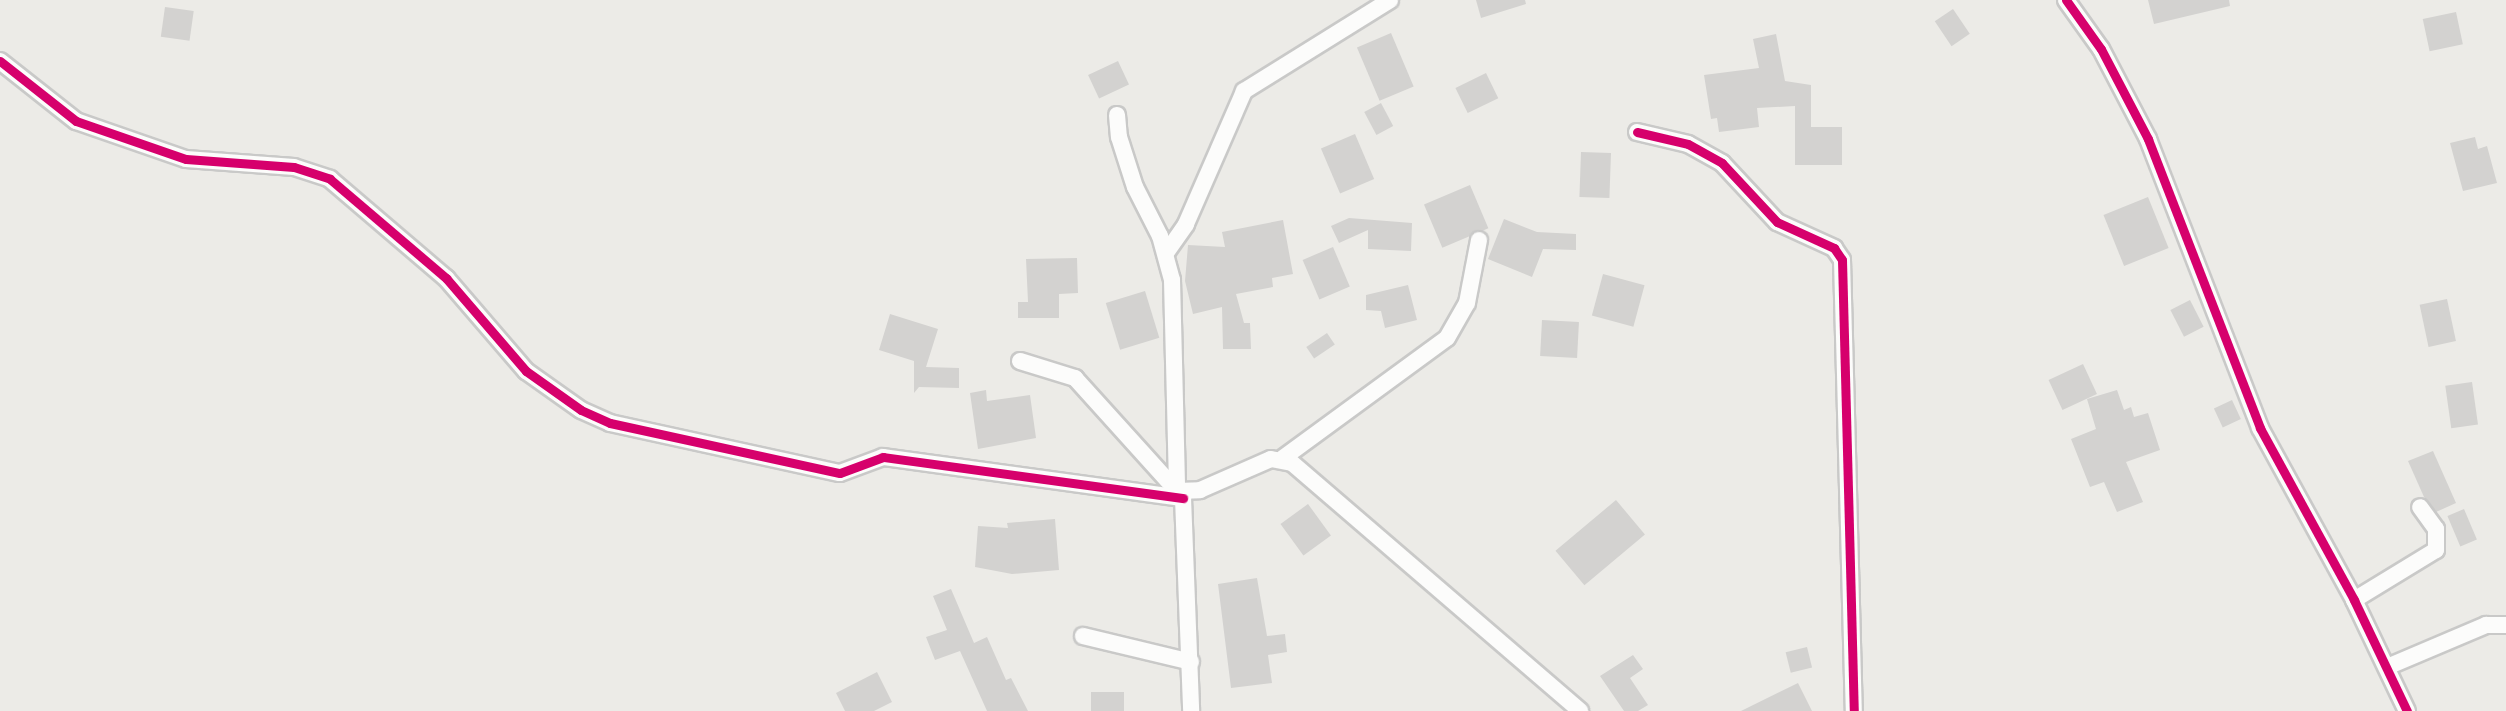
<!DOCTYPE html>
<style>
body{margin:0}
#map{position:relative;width:2506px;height:711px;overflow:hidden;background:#ecebe7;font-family:"Titillium Web",sans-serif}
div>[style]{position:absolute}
.building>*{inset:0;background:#d3d2d0;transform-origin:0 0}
.roads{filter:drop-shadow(2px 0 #c9c9c8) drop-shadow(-2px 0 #c9c9c8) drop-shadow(0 2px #c9c9c8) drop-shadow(0 -2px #c9c9c8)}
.minor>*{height:16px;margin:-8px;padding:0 8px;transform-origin:8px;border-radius:8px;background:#fcfcfb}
.cycleway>*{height:9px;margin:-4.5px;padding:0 4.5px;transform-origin:4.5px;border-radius:4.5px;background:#d6006c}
span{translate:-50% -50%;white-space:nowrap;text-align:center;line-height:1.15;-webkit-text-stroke:6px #fff;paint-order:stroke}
</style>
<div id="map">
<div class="building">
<div style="clip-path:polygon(1476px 0,1525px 0,1526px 4px,1481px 18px)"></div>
<div style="clip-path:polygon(2148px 0,2229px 0,2230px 6px,2154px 24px)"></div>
<div style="left:165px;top:7px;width:29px;height:30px;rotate:8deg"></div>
<div style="left:1953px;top:9px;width:30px;height:22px;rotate:56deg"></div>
<div style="left:2456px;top:12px;width:33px;height:34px;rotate:78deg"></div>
<div style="left:1391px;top:33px;width:58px;height:37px;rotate:67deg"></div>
<div style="clip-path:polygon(1776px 34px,1785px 81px,1811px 85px,1811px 127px,1842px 127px,1842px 165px,1795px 165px,1795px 106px,1757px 108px,1759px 127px,1719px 132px,1717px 118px,1711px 119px,1704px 75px,1759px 68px,1753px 39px)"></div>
<div style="left:1118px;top:61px;width:26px;height:33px;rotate:65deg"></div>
<div style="left:1486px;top:73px;width:28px;height:34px;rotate:64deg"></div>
<div style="left:1381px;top:103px;width:26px;height:19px;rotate:62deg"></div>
<div style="left:1355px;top:134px;width:49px;height:37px;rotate:67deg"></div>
<div style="clip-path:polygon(2475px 137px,2478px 149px,2487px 146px,2497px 183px,2463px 191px,2450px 143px)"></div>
<div style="left:1581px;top:152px;width:30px;height:45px;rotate:2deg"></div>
<div style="left:1470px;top:185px;width:47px;height:50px;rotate:67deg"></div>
<div style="left:2148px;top:197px;width:55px;height:48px;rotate:68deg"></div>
<div style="clip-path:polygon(1349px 218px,1412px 223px,1411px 251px,1368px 249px,1368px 230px,1339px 243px,1331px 226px)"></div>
<div style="clip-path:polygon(1504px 219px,1537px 232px,1576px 234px,1576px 250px,1543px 249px,1532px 277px,1488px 259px)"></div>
<div style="clip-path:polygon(1283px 220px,1293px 274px,1272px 278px,1273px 287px,1236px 294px,1244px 323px,1250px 323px,1251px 349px,1223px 349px,1222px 307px,1193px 314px,1185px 281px,1188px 245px,1225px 247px,1222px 232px)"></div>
<div style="left:1333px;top:247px;width:43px;height:33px;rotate:67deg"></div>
<div style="clip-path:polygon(1077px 258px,1078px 293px,1059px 294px,1059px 318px,1018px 318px,1018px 302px,1028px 302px,1026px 259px)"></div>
<div style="left:1603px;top:274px;width:43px;height:43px;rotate:15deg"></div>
<div style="clip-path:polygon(1408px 285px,1417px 320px,1385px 328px,1381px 311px,1366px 310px,1366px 295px)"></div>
<div style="left:1145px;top:291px;width:49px;height:41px;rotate:73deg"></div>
<div style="left:2447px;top:299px;width:43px;height:28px;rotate:78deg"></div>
<div style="left:2190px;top:300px;width:30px;height:22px;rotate:63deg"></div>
<div style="clip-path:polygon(890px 314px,938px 329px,926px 367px,959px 368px,959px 388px,919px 387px,914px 393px,914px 361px,879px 350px)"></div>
<div style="left:1542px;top:320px;width:37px;height:36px;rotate:3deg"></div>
<div style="left:1327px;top:333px;width:14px;height:25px;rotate:56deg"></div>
<div style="left:2083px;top:364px;width:33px;height:38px;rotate:65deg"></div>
<div style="left:2472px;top:382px;width:43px;height:27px;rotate:82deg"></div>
<div style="clip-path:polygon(986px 390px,987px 401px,1030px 395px,1036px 438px,978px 449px,970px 393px)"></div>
<div style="clip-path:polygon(2117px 390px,2124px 410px,2131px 407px,2134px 417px,2148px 413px,2160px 450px,2126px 462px,2143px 502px,2117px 512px,2104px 482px,2090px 487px,2071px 439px,2096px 429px,2087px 399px)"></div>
<div style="left:2232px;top:400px;width:21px;height:20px;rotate:65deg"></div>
<div style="clip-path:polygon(2433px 451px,2456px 503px,2436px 512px,2424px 497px,2408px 461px)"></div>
<div style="left:1616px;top:500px;width:45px;height:79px;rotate:50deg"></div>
<div style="left:1308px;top:504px;width:39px;height:34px;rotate:54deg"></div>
<div style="left:2464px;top:509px;width:33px;height:18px;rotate:67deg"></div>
<div style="clip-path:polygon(1055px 519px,1059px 570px,1012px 574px,975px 567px,978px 526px,1008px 528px,1007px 523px)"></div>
<div style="clip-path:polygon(1257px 578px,1267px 636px,1285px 634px,1287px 652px,1268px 655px,1272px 683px,1231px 688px,1218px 584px)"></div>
<div style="clip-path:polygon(951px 589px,974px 643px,987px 637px,1006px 680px,1011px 678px,1028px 711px,987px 711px,960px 651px,935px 660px,926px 637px,947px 630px,933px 596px)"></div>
<div style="left:1807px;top:647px;width:21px;height:22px;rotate:76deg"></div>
<div style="clip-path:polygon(1633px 655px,1643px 669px,1630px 678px,1648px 705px,1638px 711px,1624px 711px,1600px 676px)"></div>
<div style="clip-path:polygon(877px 672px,892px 702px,874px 711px,845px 711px,836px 693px)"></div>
<div style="clip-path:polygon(1798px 683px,1812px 711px,1741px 711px)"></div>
<div style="left:1124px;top:692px;width:19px;height:33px;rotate:90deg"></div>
</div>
<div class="roads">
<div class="minor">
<div style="left:2066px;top:0;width:60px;rotate:54.5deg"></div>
<div style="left:2101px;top:49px;width:102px;rotate:62.4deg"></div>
<div style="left:2148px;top:139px;width:310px;rotate:68.8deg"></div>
<div style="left:2260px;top:428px;width:196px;rotate:61.3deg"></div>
<div style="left:2354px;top:600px;width:123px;rotate:64.5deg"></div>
<div style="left:0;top:61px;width:97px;rotate:38.3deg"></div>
<div style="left:76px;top:121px;width:116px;rotate:19.1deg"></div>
<div style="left:186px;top:159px;width:108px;rotate:4.2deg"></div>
<div style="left:294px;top:167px;width:38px;rotate:18deg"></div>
<div style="left:330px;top:179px;width:153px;rotate:40.5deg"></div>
<div style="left:446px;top:278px;width:123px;rotate:49.3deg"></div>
<div style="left:526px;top:371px;width:67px;rotate:35.3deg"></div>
<div style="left:581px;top:410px;width:32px;rotate:24deg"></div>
<div style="left:610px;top:423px;width:235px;rotate:12.3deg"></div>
<div style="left:840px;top:473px;width:46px;rotate:-20.4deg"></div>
<div style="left:883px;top:457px;width:303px;rotate:7.8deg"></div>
<div style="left:1117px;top:115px;width:22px;rotate:85deg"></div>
<div style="left:1119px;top:137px;width:52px;rotate:72.3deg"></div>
<div style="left:1135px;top:187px;width:55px;rotate:63deg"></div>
<div style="left:1160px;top:236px;width:46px;rotate:74.7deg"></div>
<div style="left:1172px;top:280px;width:211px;rotate:88.6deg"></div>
<div style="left:1177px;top:491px;width:9px;rotate:49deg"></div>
<div style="left:1183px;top:498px;width:213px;rotate:87.8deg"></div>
<div style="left:1637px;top:132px;width:52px;rotate:13.2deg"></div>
<div style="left:1688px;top:144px;width:39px;rotate:29deg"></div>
<div style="left:1722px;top:163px;width:81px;rotate:47deg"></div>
<div style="left:1777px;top:222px;width:63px;rotate:24.5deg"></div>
<div style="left:1834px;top:248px;width:14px;rotate:56deg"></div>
<div style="left:1842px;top:260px;width:451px;rotate:88.5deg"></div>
<div style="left:1166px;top:253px;width:35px;rotate:-55deg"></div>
<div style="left:1186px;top:224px;width:145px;rotate:-66.4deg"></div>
<div style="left:1244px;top:91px;width:172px;rotate:-31.9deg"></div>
<div style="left:1020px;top:361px;width:58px;rotate:17.2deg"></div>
<div style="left:1075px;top:378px;width:152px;rotate:47.9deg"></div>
<div style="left:1177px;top:491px;width:23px;rotate:-2deg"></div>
<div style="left:1200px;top:490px;width:77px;rotate:-23.6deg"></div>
<div style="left:1271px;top:459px;width:21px;rotate:11deg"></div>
<div style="left:1292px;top:463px;width:380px;rotate:40.7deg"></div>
<div style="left:1283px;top:458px;width:203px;rotate:-36.2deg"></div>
<div style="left:1447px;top:338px;width:40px;rotate:-60.3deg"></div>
<div style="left:1467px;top:303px;width:64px;rotate:-79.2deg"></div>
<div style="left:2354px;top:600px;width:96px;rotate:-31.4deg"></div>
<div style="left:2436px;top:550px;width:21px;rotate:-90deg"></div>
<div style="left:2436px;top:529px;width:27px;rotate:-126deg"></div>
<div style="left:1083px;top:636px;width:111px;rotate:13.5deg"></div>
<div style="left:2387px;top:667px;width:108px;rotate:-23deg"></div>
<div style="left:2486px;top:625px;width:20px"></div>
</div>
</div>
<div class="cycleway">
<div style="left:2066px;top:0;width:60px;rotate:54.5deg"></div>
<div style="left:2101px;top:49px;width:102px;rotate:62.4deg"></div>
<div style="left:2148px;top:139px;width:310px;rotate:68.8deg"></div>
<div style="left:2260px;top:428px;width:196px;rotate:61.3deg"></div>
<div style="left:2354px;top:600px;width:123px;rotate:64.5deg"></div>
<div style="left:0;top:61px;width:97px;rotate:38.3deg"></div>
<div style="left:76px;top:121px;width:116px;rotate:19.1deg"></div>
<div style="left:186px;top:159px;width:108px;rotate:4.2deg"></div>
<div style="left:294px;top:167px;width:38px;rotate:18deg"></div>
<div style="left:330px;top:179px;width:153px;rotate:40.5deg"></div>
<div style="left:446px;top:278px;width:123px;rotate:49.3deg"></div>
<div style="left:526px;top:371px;width:67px;rotate:35.3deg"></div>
<div style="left:581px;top:410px;width:32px;rotate:24deg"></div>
<div style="left:610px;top:423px;width:235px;rotate:12.3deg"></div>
<div style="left:840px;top:473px;width:46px;rotate:-20.4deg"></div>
<div style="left:883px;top:457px;width:303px;rotate:7.8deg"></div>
<div style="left:1637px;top:132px;width:52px;rotate:13.2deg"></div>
<div style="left:1688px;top:144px;width:39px;rotate:29deg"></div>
<div style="left:1722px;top:163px;width:81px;rotate:47deg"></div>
<div style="left:1777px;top:222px;width:63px;rotate:24.5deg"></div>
<div style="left:1834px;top:248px;width:14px;rotate:56deg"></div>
<div style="left:1842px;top:260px;width:451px;rotate:88.5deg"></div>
</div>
</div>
